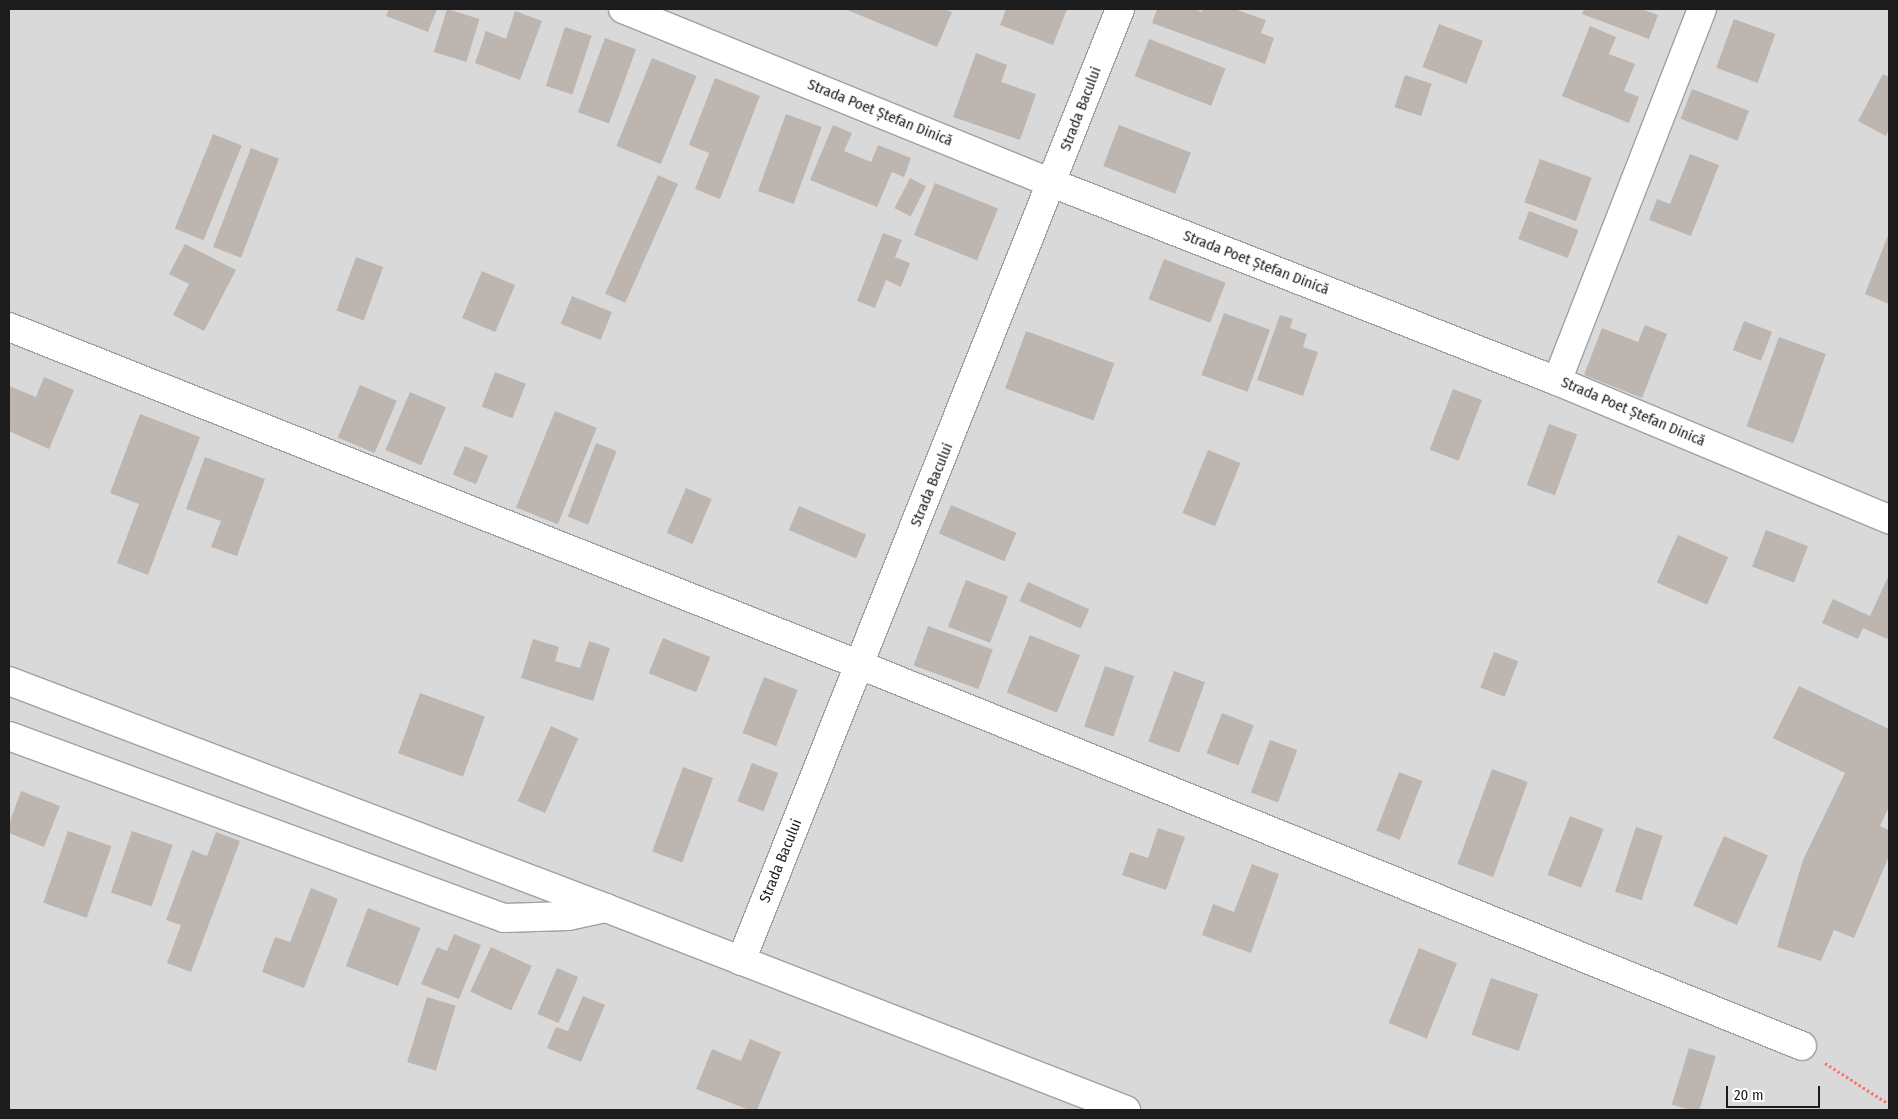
<!DOCTYPE html>
<meta charset="utf-8">
<style>
body{margin:0}
#map{position:relative;width:1898px;height:1119px;overflow:hidden;background:#ede9e2;font-family:"Fira Sans Condensed",sans-serif}
div>[style]{position:absolute}
.residential>*{inset:0;background:#dad9d9;transform-origin:0 0}
.building>*{inset:0;background:#bdb5af;transform-origin:0 0}
.path>*{height:3px;margin-top:-1.5px;transform-origin:0;background:repeating-linear-gradient(90deg,#f2786f 0 2.5px,transparent 0 5px)}
.roads{filter:drop-shadow(1px 0 #a0a0a0) drop-shadow(-1px 0 #a0a0a0) drop-shadow(0 1px #a0a0a0) drop-shadow(0 -1px #a0a0a0)}
.minor>*{height:28px;margin:-14px;padding:0 14px;transform-origin:14px;border-radius:14px;background:#fff}
span{translate:-50% -50%;white-space:nowrap;text-align:center;line-height:1.15;-webkit-text-stroke:4px #fff;paint-order:stroke}
.street-label{font-size:15px;color:#1c1c1c}
.frame{position:absolute;inset:0;border:10px solid #1c1c1c;pointer-events:none}
.scale{position:absolute;left:1726px;top:1086px;width:94px;height:22px;box-sizing:border-box;border:2px solid #1c1c1c;border-top:0;padding-left:6px;font-size:15px;line-height:18px;white-space:nowrap;color:#1c1c1c;-webkit-text-stroke:4px #fff;paint-order:stroke}
</style>
<div id="map">
<div class="residential">
<div style="left:9px;top:9px;width:1880px;height:1101px"></div>
</div>
<div class="building">
<div style="clip-path:polygon(389px 9px,437px 9px,428px 32px,386px 16px)"></div>
<div style="left:447px;top:9px;width:34px;height:45px;rotate:17deg"></div>
<div style="clip-path:polygon(845px 9px,943px 9px,952px 12px,937px 47px)"></div>
<div style="clip-path:polygon(1006px 9px,1067px 9px,1053px 45px,1000px 25px)"></div>
<div style="clip-path:polygon(1157px 9px,1194px 9px,1202px 12px,1203px 9px,1234px 9px,1266px 20px,1261px 33px,1274px 38px,1265px 64px,1152px 23px)"></div>
<div style="clip-path:polygon(1584px 9px,1641px 9px,1658px 15px,1649px 39px,1582px 14px)"></div>
<div style="clip-path:polygon(515px 11px,542px 21px,520px 80px,475px 63px,486px 31px,506px 39px)"></div>
<div style="left:1734px;top:19px;width:44px;height:52px;rotate:20deg"></div>
<div style="left:1439px;top:24px;width:47px;height:46px;rotate:21deg"></div>
<div style="clip-path:polygon(1590px 26px,1616px 37px,1609px 54px,1635px 64px,1624px 91px,1639px 97px,1629px 123px,1562px 96px)"></div>
<div style="left:565px;top:27px;width:28px;height:62px;rotate:18deg"></div>
<div style="left:605px;top:38px;width:33px;height:79px;rotate:20deg"></div>
<div style="left:1149px;top:39px;width:82px;height:40px;rotate:21deg"></div>
<div style="clip-path:polygon(976px 53px,1007px 65px,1001px 82px,1036px 94px,1020px 140px,953px 117px)"></div>
<div style="left:652px;top:58px;width:48px;height:95px;rotate:22deg"></div>
<div style="clip-path:polygon(1883px 74px,1889px 77px,1889px 129px,1886px 136px,1858px 121px)"></div>
<div style="left:1405px;top:75px;width:28px;height:34px;rotate:18deg"></div>
<div style="clip-path:polygon(715px 78px,760px 96px,720px 199px,695px 189px,709px 153px,689px 145px)"></div>
<div style="left:1692px;top:89px;width:61px;height:32px;rotate:21deg"></div>
<div style="left:786px;top:114px;width:38px;height:82px;rotate:20deg"></div>
<div style="clip-path:polygon(833px 125px,852px 133px,844px 151px,871px 162px,878px 145px,911px 158px,904px 177px,892px 172px,877px 207px,810px 180px)"></div>
<div style="left:1119px;top:125px;width:77px;height:44px;rotate:21deg"></div>
<div style="left:213px;top:134px;width:31px;height:102px;rotate:22deg"></div>
<div style="left:251px;top:148px;width:30px;height:106px;rotate:21deg"></div>
<div style="clip-path:polygon(1690px 154px,1719px 165px,1691px 236px,1649px 220px,1657px 199px,1670px 204px)"></div>
<div style="left:1540px;top:159px;width:55px;height:46px;rotate:20deg"></div>
<div style="left:658px;top:175px;width:22px;height:130px;rotate:24deg"></div>
<div style="left:910px;top:178px;width:18px;height:34px;rotate:27deg"></div>
<div style="left:935px;top:183px;width:68px;height:56px;rotate:22deg"></div>
<div style="left:1529px;top:211px;width:53px;height:30px;rotate:21deg"></div>
<div style="clip-path:polygon(883px 233px,902px 240px,895px 257px,910px 263px,901px 287px,886px 280px,875px 308px,857px 301px)"></div>
<div style="clip-path:polygon(1889px 233px,1889px 304px,1865px 294px)"></div>
<div style="clip-path:polygon(185px 244px,236px 270px,204px 331px,173px 315px,189px 284px,169px 274px)"></div>
<div style="left:356px;top:257px;width:29px;height:57px;rotate:20deg"></div>
<div style="left:1164px;top:259px;width:66px;height:43px;rotate:21deg"></div>
<div style="left:482px;top:271px;width:36px;height:51px;rotate:23deg"></div>
<div style="left:572px;top:296px;width:43px;height:30px;rotate:22deg"></div>
<div style="left:1224px;top:313px;width:49px;height:66px;rotate:20deg"></div>
<div style="clip-path:polygon(1280px 315px,1293px 319px,1290px 328px,1307px 334px,1303px 347px,1318px 352px,1303px 396px,1257px 380px)"></div>
<div style="left:1744px;top:321px;width:30px;height:31px;rotate:21deg"></div>
<div style="clip-path:polygon(1645px 325px,1667px 334px,1642px 398px,1584px 375px,1602px 328px,1638px 342px)"></div>
<div style="left:1026px;top:331px;width:94px;height:61px;rotate:20deg"></div>
<div style="left:1779px;top:337px;width:50px;height:95px;rotate:20deg"></div>
<div style="left:495px;top:372px;width:33px;height:37px;rotate:21deg"></div>
<div style="clip-path:polygon(44px 377px,74px 390px,49px 449px,9px 431px,9px 386px,36px 397px)"></div>
<div style="left:360px;top:385px;width:40px;height:57px;rotate:23deg"></div>
<div style="left:1453px;top:389px;width:31px;height:65px;rotate:21deg"></div>
<div style="left:410px;top:392px;width:39px;height:63px;rotate:23deg"></div>
<div style="left:555px;top:411px;width:45px;height:104px;rotate:22deg"></div>
<div style="clip-path:polygon(140px 414px,200px 437px,148px 575px,117px 563px,139px 504px,110px 493px)"></div>
<div style="left:1549px;top:424px;width:30px;height:65px;rotate:20deg"></div>
<div style="left:596px;top:443px;width:22px;height:79px;rotate:21deg"></div>
<div style="left:465px;top:446px;width:25px;height:31px;rotate:23deg"></div>
<div style="left:1208px;top:450px;width:35px;height:68px;rotate:22deg"></div>
<div style="clip-path:polygon(205px 457px,265px 479px,237px 556px,211px 547px,221px 521px,186px 509px)"></div>
<div style="left:686px;top:488px;width:28px;height:49px;rotate:23deg"></div>
<div style="left:951px;top:505px;width:71px;height:31px;rotate:23deg"></div>
<div style="left:799px;top:506px;width:73px;height:26px;rotate:23deg"></div>
<div style="left:1766px;top:530px;width:45px;height:39px;rotate:21deg"></div>
<div style="left:1678px;top:535px;width:55px;height:52px;rotate:24deg"></div>
<div style="clip-path:polygon(1889px 575px,1889px 634px,1887px 639px,1863px 628px,1858px 639px,1822px 623px,1833px 599px,1870px 616px)"></div>
<div style="left:966px;top:580px;width:45px;height:50px;rotate:21deg"></div>
<div style="left:1028px;top:582px;width:67px;height:21px;rotate:24deg"></div>
<div style="left:928px;top:626px;width:69px;height:42px;rotate:20deg"></div>
<div style="left:1030px;top:635px;width:54px;height:62px;rotate:22deg"></div>
<div style="left:663px;top:638px;width:51px;height:38px;rotate:22deg"></div>
<div style="clip-path:polygon(533px 639px,559px 647px,555px 661px,580px 668px,589px 641px,610px 648px,593px 701px,521px 678px)"></div>
<div style="left:1494px;top:652px;width:26px;height:38px;rotate:21deg"></div>
<div style="left:1105px;top:666px;width:31px;height:64px;rotate:19deg"></div>
<div style="left:1174px;top:671px;width:33px;height:75px;rotate:20deg"></div>
<div style="left:764px;top:677px;width:36px;height:60px;rotate:21deg"></div>
<div style="clip-path:polygon(1799px 686px,1889px 729px,1889px 807px,1880px 826px,1889px 830px,1889px 856px,1854px 938px,1834px 930px,1821px 961px,1777px 947px,1803px 860px,1845px 773px,1773px 738px)"></div>
<div style="left:420px;top:693px;width:69px;height:64px;rotate:20deg"></div>
<div style="left:1222px;top:713px;width:34px;height:43px;rotate:21deg"></div>
<div style="left:551px;top:726px;width:30px;height:82px;rotate:24deg"></div>
<div style="left:1270px;top:740px;width:29px;height:56px;rotate:20deg"></div>
<div style="left:752px;top:763px;width:28px;height:41px;rotate:21deg"></div>
<div style="left:683px;top:767px;width:32px;height:90px;rotate:20deg"></div>
<div style="left:1492px;top:769px;width:38px;height:101px;rotate:20deg"></div>
<div style="left:1399px;top:772px;width:25px;height:63px;rotate:21deg"></div>
<div style="clip-path:polygon(21px 791px,60px 806px,44px 847px,9px 833px,9px 824px)"></div>
<div style="left:1570px;top:816px;width:36px;height:63px;rotate:21deg"></div>
<div style="left:1636px;top:827px;width:28px;height:68px;rotate:18deg"></div>
<div style="clip-path:polygon(1158px 828px,1185px 837px,1166px 890px,1122px 875px,1130px 852px,1148px 858px)"></div>
<div style="left:68px;top:831px;width:46px;height:76px;rotate:19deg"></div>
<div style="left:132px;top:831px;width:43px;height:65px;rotate:19deg"></div>
<div style="clip-path:polygon(216px 832px,240px 841px,191px 972px,167px 963px,181px 925px,166px 920px,192px 850px,207px 856px)"></div>
<div style="left:1724px;top:836px;width:48px;height:76px;rotate:24deg"></div>
<div style="clip-path:polygon(1252px 864px,1279px 874px,1251px 953px,1202px 935px,1213px 904px,1234px 912px)"></div>
<div style="clip-path:polygon(311px 888px,338px 899px,304px 988px,262px 972px,275px 937px,290px 942px)"></div>
<div style="left:368px;top:908px;width:56px;height:62px;rotate:21deg"></div>
<div style="clip-path:polygon(454px 934px,481px 945px,459px 999px,421px 984px,437px 947px,447px 951px)"></div>
<div style="left:491px;top:947px;width:45px;height:49px;rotate:25deg"></div>
<div style="left:1419px;top:948px;width:41px;height:81px;rotate:22deg"></div>
<div style="left:557px;top:968px;width:23px;height:50px;rotate:23deg"></div>
<div style="left:1491px;top:978px;width:50px;height:60px;rotate:19deg"></div>
<div style="clip-path:polygon(583px 996px,605px 1005px,581px 1062px,547px 1048px,556px 1027px,568px 1031px)"></div>
<div style="left:427px;top:997px;width:30px;height:68px;rotate:17deg"></div>
<div style="clip-path:polygon(750px 1039px,781px 1052px,757px 1110px,749px 1110px,696px 1089px,712px 1049px,741px 1061px)"></div>
<div style="left:1689px;top:1048px;width:28px;height:59px;rotate:17deg"></div>
</div>
<div class="path">
<div style="left:1825px;top:1063px;width:76px;rotate:32.6deg"></div>
</div>
<div class="roads">
<div class="minor">
<div style="left:623px;top:9px;width:463px;rotate:22.1deg"></div>
<div style="left:1052px;top:183px;width:542px;rotate:21.41deg"></div>
<div style="left:1557px;top:381px;width:360px;rotate:22.6deg"></div>
<div style="left:9px;top:327px;width:916px;rotate:21.66deg"></div>
<div style="left:860px;top:665px;width:1016px;rotate:22.02deg"></div>
<div style="left:1557px;top:381px;width:399px;rotate:-68.7deg"></div>
<div style="left:9px;top:681px;width:639px;rotate:20.82deg"></div>
<div style="left:606px;top:908px;width:558px;rotate:21.23deg"></div>
<div style="left:9px;top:736px;width:527px;rotate:20.19deg"></div>
<div style="left:504px;top:918px;width:64px;rotate:-1.8deg"></div>
<div style="left:568px;top:916px;width:39px;rotate:-12deg"></div>
<div style="left:741px;top:961px;width:1025px;rotate:-68.29deg"></div>
</div>
</div>
<div class="street-label">
<span style="left:1081px;top:109px;rotate:-69deg">Strada Bacului</span>
<span style="left:880px;top:113px;rotate:22deg">Strada Poet Ștefan Dinică</span>
<span style="left:1256px;top:263px;rotate:21deg">Strada Poet Ștefan Dinică</span>
<span style="left:1633px;top:412px;rotate:23deg">Strada Poet Ștefan Dinică</span>
<span style="left:932px;top:485px;rotate:-68deg">Strada Bacului</span>
<span style="left:781px;top:861px;rotate:-68deg">Strada Bacului</span>
</div>
<div class="frame"></div>
<div class="scale">20 m</div>
</div>
